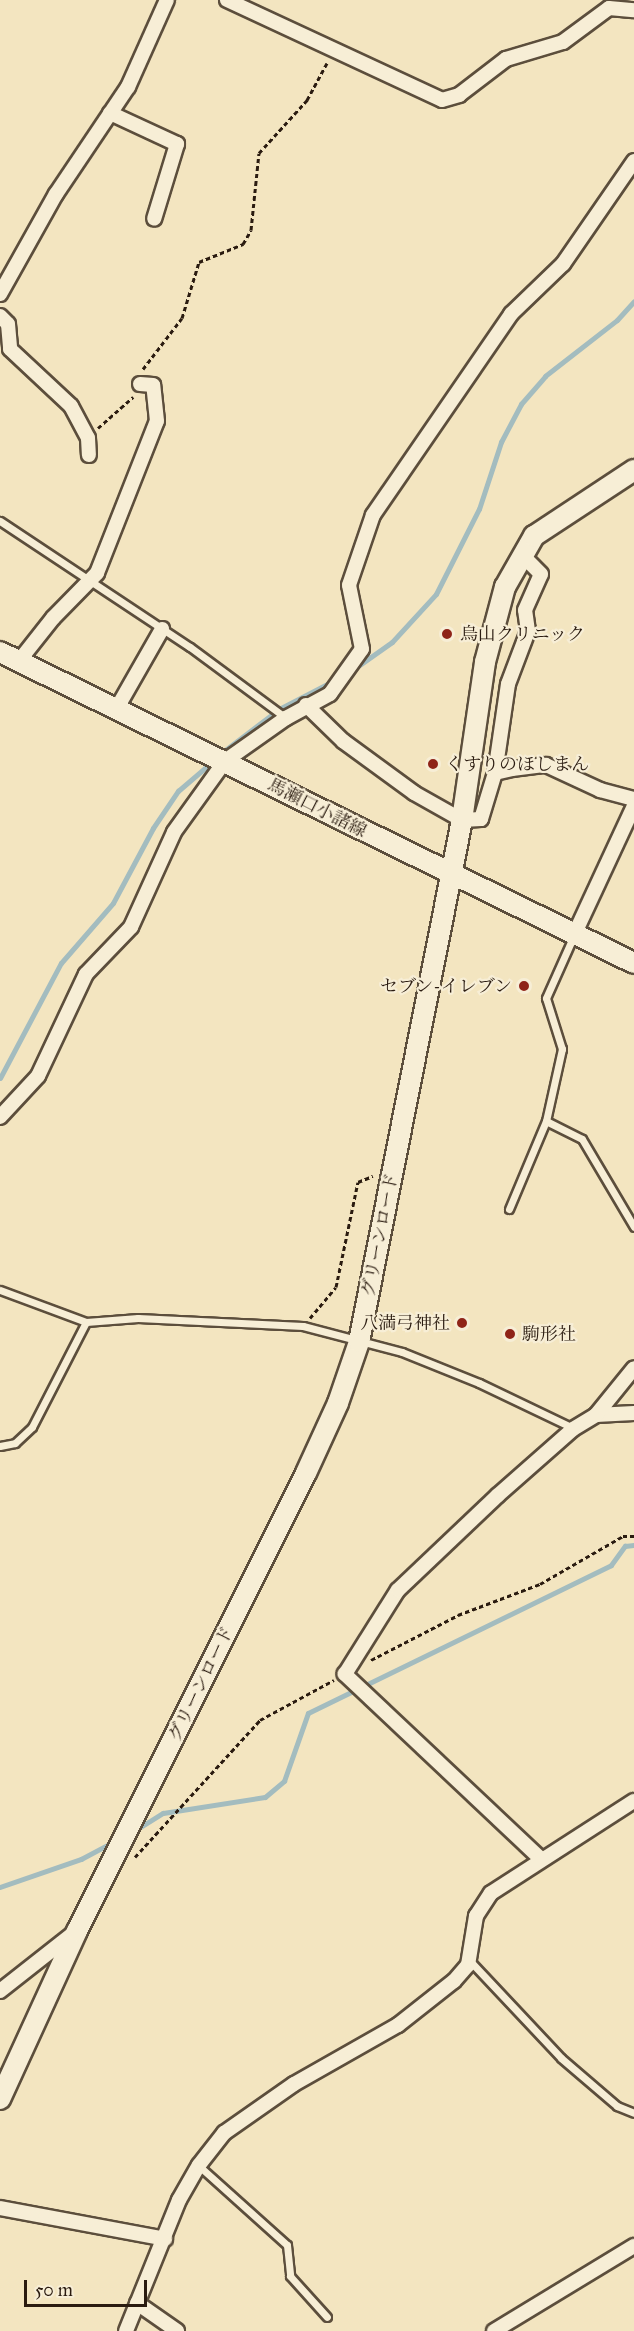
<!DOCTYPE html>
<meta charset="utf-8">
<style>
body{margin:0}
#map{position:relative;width:634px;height:2331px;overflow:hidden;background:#f3e5c0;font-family:"IM FELL Great Primer","Noto Serif JP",serif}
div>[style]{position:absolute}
.stream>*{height:5px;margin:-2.5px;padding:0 2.5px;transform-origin:2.5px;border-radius:2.5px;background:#a3bcbf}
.path>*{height:3px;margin-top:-1.5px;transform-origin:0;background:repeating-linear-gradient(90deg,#2a1b10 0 4.5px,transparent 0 7.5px)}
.roads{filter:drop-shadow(2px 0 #5c4e3c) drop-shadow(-2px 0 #5c4e3c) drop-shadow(0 2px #5c4e3c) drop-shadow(0 -2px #5c4e3c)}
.lane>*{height:7px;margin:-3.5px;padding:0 3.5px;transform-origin:3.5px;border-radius:3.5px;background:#f7eed6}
.street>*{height:14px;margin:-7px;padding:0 7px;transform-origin:7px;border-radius:7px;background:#f7eed6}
.secondary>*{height:20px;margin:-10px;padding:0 10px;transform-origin:10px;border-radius:10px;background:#f7eed6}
.dots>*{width:16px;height:16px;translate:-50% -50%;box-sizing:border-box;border:3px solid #f7eed6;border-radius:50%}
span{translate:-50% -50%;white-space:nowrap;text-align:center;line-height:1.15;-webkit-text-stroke:4.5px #f7eed6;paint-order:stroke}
.poi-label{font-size:18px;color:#2a1b10}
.left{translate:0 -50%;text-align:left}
.right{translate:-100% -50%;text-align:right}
.street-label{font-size:18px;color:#2a1b10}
.scale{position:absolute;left:24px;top:2280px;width:123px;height:27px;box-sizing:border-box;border:3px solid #2a1b10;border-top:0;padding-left:8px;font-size:18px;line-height:21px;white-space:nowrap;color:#2a1b10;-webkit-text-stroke:4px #f7eed6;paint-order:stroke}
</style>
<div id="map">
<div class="stream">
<div style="left:351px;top:671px;width:50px;rotate:-35.3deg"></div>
<div style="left:392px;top:642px;width:65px;rotate:-47.5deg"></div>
<div style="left:436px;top:594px;width:95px;rotate:-63.2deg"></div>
<div style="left:479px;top:509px;width:71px;rotate:-71.8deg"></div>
<div style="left:501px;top:442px;width:43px;rotate:-62.2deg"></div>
<div style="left:521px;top:404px;width:37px;rotate:-49deg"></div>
<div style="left:545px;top:376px;width:91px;rotate:-37.9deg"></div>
<div style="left:617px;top:320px;width:25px;rotate:-48deg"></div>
<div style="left:220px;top:754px;width:74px;rotate:-37.3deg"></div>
<div style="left:279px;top:709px;width:63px;rotate:-27.4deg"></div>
<div style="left:0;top:1078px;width:130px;rotate:-62.1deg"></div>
<div style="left:61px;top:963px;width:79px;rotate:-49.1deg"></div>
<div style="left:113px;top:903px;width:85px;rotate:-61.9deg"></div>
<div style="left:153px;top:828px;width:45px;rotate:-56deg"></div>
<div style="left:178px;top:791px;width:46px;rotate:-40.6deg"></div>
<div style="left:134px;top:1831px;width:34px;rotate:-32deg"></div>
<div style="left:163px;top:1813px;width:103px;rotate:-8.9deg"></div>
<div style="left:265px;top:1797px;width:25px;rotate:-40deg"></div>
<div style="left:284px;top:1781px;width:72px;rotate:-70.6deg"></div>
<div style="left:308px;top:1713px;width:337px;rotate:-26deg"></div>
<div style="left:611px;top:1565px;width:24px;rotate:-54deg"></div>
<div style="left:625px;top:1546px;width:9px;rotate:-6deg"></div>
<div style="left:0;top:1887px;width:86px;rotate:-19.1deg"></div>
<div style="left:81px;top:1859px;width:38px;rotate:-28deg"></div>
</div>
<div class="path">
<div style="left:143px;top:369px;width:64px;rotate:-52.6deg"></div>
<div style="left:182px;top:318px;width:59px;rotate:-73.1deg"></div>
<div style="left:199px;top:262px;width:48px;rotate:-22.2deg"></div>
<div style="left:243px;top:244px;width:16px;rotate:-60deg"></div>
<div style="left:251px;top:230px;width:77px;rotate:-84.1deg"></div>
<div style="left:259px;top:153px;width:72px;rotate:-47.8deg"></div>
<div style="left:307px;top:100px;width:42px;rotate:-61.6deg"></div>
<div style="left:98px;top:428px;width:47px;rotate:-41.5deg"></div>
<div style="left:310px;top:1318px;width:40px;rotate:-50deg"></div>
<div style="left:336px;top:1287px;width:107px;rotate:-78.2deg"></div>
<div style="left:358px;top:1182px;width:16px;rotate:-22deg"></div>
<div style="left:371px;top:1660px;width:98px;rotate:-27.3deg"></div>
<div style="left:458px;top:1615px;width:88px;rotate:-20.7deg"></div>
<div style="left:540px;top:1584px;width:96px;rotate:-30deg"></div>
<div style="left:623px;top:1536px;width:11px"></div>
<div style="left:135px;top:1857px;width:185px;rotate:-47.6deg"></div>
<div style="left:260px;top:1720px;width:84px;rotate:-28.4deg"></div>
</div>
<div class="roads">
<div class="lane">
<div style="left:0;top:521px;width:228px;rotate:33.6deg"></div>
<div style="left:190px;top:647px;width:119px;rotate:36.5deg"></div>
<div style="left:546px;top:1121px;width:40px;rotate:26.6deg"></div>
<div style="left:582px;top:1139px;width:102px;rotate:59.4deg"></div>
<div style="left:509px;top:1209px;width:95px;rotate:-67.2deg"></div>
<div style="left:546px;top:1121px;width:74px;rotate:-77.5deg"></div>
<div style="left:562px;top:1049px;width:53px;rotate:-107.4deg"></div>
<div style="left:546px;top:998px;width:69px;rotate:-66deg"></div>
<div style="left:0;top:1290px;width:92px;rotate:20.4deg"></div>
<div style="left:0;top:1446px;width:15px;rotate:-11deg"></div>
<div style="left:15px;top:1443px;width:23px;rotate:-43deg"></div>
<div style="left:32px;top:1427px;width:118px;rotate:-62.8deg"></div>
<div style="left:86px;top:1322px;width:52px;rotate:-4.4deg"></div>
<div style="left:138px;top:1318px;width:165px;rotate:2.8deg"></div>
<div style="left:303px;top:1326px;width:102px;rotate:14.7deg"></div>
<div style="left:402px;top:1352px;width:83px;rotate:21.9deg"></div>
<div style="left:479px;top:1383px;width:104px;rotate:25.6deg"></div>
<div style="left:470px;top:1961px;width:133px;rotate:46.8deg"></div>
<div style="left:561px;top:2058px;width:74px;rotate:40.6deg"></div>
<div style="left:617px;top:2106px;width:18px;rotate:22deg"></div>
<div style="left:199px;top:2166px;width:118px;rotate:41.9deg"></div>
<div style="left:287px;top:2245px;width:31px;rotate:84deg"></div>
<div style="left:290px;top:2276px;width:55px;rotate:47.9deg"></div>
</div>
<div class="street">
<div style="left:227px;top:0;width:237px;rotate:24.9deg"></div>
<div style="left:442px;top:100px;width:18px;rotate:-16deg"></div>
<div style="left:459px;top:95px;width:59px;rotate:-37.5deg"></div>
<div style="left:506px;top:59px;width:59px;rotate:-16.6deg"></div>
<div style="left:563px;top:42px;width:57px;rotate:-36.5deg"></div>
<div style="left:609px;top:8px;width:25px;rotate:5deg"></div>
<div style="left:110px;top:113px;width:74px;rotate:24.8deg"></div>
<div style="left:177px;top:144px;width:78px;rotate:107deg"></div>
<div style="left:0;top:294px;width:115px;rotate:-60.8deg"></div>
<div style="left:56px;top:194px;width:129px;rotate:-56.1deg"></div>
<div style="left:128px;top:87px;width:95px;rotate:-65.9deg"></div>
<div style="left:0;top:316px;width:11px;rotate:45deg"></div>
<div style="left:8px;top:324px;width:25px;rotate:85deg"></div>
<div style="left:10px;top:349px;width:83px;rotate:43.1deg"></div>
<div style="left:71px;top:406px;width:36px;rotate:62deg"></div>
<div style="left:88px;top:438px;width:17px;rotate:87deg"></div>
<div style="left:19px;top:661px;width:55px;rotate:-51.7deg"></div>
<div style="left:53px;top:618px;width:63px;rotate:-45.6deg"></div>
<div style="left:97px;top:573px;width:163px;rotate:-68.5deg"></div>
<div style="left:157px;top:421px;width:36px;rotate:-96deg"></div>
<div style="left:153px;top:385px;width:13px;rotate:-176deg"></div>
<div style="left:306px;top:705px;width:52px;rotate:44.2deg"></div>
<div style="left:343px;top:741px;width:88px;rotate:36.2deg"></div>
<div style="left:414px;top:793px;width:55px;rotate:29.4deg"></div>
<div style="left:462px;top:820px;width:19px;rotate:-3deg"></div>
<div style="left:481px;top:819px;width:48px;rotate:-73.1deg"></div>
<div style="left:495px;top:773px;width:17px;rotate:-13deg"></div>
<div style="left:512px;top:769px;width:34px;rotate:-7deg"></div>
<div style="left:546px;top:765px;width:60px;rotate:24.8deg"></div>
<div style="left:600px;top:790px;width:35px;rotate:15deg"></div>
<div style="left:117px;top:708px;width:91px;rotate:-60.3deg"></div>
<div style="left:495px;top:773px;width:90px;rotate:-81.7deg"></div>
<div style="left:508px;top:684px;width:57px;rotate:-69.3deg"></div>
<div style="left:528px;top:631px;width:21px;rotate:-98deg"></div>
<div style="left:525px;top:610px;width:39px;rotate:-66deg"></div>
<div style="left:541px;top:574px;width:25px;rotate:-135deg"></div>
<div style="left:575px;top:933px;width:140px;rotate:-65.1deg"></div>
<div style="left:0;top:1117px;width:56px;rotate:-47.2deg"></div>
<div style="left:38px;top:1076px;width:113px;rotate:-64.8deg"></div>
<div style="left:86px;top:974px;width:65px;rotate:-46.2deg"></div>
<div style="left:131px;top:927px;width:104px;rotate:-65.6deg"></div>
<div style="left:174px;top:832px;width:87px;rotate:-54.3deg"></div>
<div style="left:225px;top:761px;width:75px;rotate:-35.2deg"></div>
<div style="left:286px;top:718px;width:50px;rotate:-28.6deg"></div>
<div style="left:330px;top:694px;width:55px;rotate:-54.6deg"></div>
<div style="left:362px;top:649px;width:65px;rotate:-101.5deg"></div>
<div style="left:349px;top:585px;width:74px;rotate:-71.1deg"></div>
<div style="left:373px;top:515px;width:244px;rotate:-55.5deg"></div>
<div style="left:511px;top:314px;width:72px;rotate:-43.9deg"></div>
<div style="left:563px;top:264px;width:125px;rotate:-55.4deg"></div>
<div style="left:596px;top:1415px;width:38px;rotate:-3deg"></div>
<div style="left:541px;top:1859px;width:270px;rotate:-136.7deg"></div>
<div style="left:345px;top:1674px;width:99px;rotate:-57.8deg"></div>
<div style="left:398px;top:1590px;width:137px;rotate:-43.5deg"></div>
<div style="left:497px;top:1496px;width:101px;rotate:-41.4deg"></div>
<div style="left:573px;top:1429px;width:27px;rotate:-31deg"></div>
<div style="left:596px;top:1415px;width:60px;rotate:-51deg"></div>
<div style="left:0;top:1991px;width:95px;rotate:-38.2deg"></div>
<div style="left:0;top:2208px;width:168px;rotate:10.6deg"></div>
<div style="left:137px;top:2303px;width:49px;rotate:35deg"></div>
<div style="left:126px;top:2331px;width:141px;rotate:-68deg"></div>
<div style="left:179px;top:2200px;width:40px;rotate:-60.3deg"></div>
<div style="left:199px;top:2165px;width:41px;rotate:-52deg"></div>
<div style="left:224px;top:2133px;width:85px;rotate:-35deg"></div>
<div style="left:294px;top:2084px;width:120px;rotate:-29.6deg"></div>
<div style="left:398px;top:2025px;width:71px;rotate:-38.2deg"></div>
<div style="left:454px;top:1981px;width:21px;rotate:-49deg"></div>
<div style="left:468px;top:1965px;width:50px;rotate:-80.7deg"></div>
<div style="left:476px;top:1916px;width:27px;rotate:-57deg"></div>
<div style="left:491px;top:1893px;width:170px;rotate:-32.8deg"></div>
<div style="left:494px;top:2331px;width:164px;rotate:-31.3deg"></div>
</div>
<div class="secondary">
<div style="left:0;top:652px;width:706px;rotate:26.13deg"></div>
<div style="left:0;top:2099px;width:185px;rotate:-65.4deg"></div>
<div style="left:77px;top:1931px;width:512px;rotate:-63.43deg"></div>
<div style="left:306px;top:1473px;width:77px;rotate:-65.4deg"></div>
<div style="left:338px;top:1403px;width:65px;rotate:-71deg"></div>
<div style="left:359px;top:1342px;width:532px;rotate:-78.84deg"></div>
<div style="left:462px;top:820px;width:160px;rotate:-81.7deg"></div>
<div style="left:485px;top:662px;width:78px;rotate:-75.1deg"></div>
<div style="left:505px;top:587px;width:59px;rotate:-60.4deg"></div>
<div style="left:534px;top:536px;width:120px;rotate:-33.4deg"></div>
</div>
</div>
<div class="dots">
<div style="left:447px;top:634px;background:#8f2418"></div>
<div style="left:433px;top:764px;background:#8f2418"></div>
<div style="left:524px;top:986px;background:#8f2418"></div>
<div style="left:462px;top:1323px;background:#8f2418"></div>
<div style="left:510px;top:1334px;background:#8f2418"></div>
</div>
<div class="poi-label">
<span class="left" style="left:460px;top:634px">烏山クリニック</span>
<span class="left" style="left:445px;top:764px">くすりのほしまん</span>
<span class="right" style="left:512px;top:986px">セブン-イレブン</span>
<span class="right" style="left:450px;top:1323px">八満弓神社</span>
<span class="left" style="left:522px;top:1334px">駒形社</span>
</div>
<div class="street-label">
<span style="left:317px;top:808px;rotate:27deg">馬瀬口小諸線</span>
<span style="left:380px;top:1235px;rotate:-79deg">グリーンロード</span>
<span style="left:201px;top:1684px;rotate:-64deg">グリーンロード</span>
</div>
<div class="scale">50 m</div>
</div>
